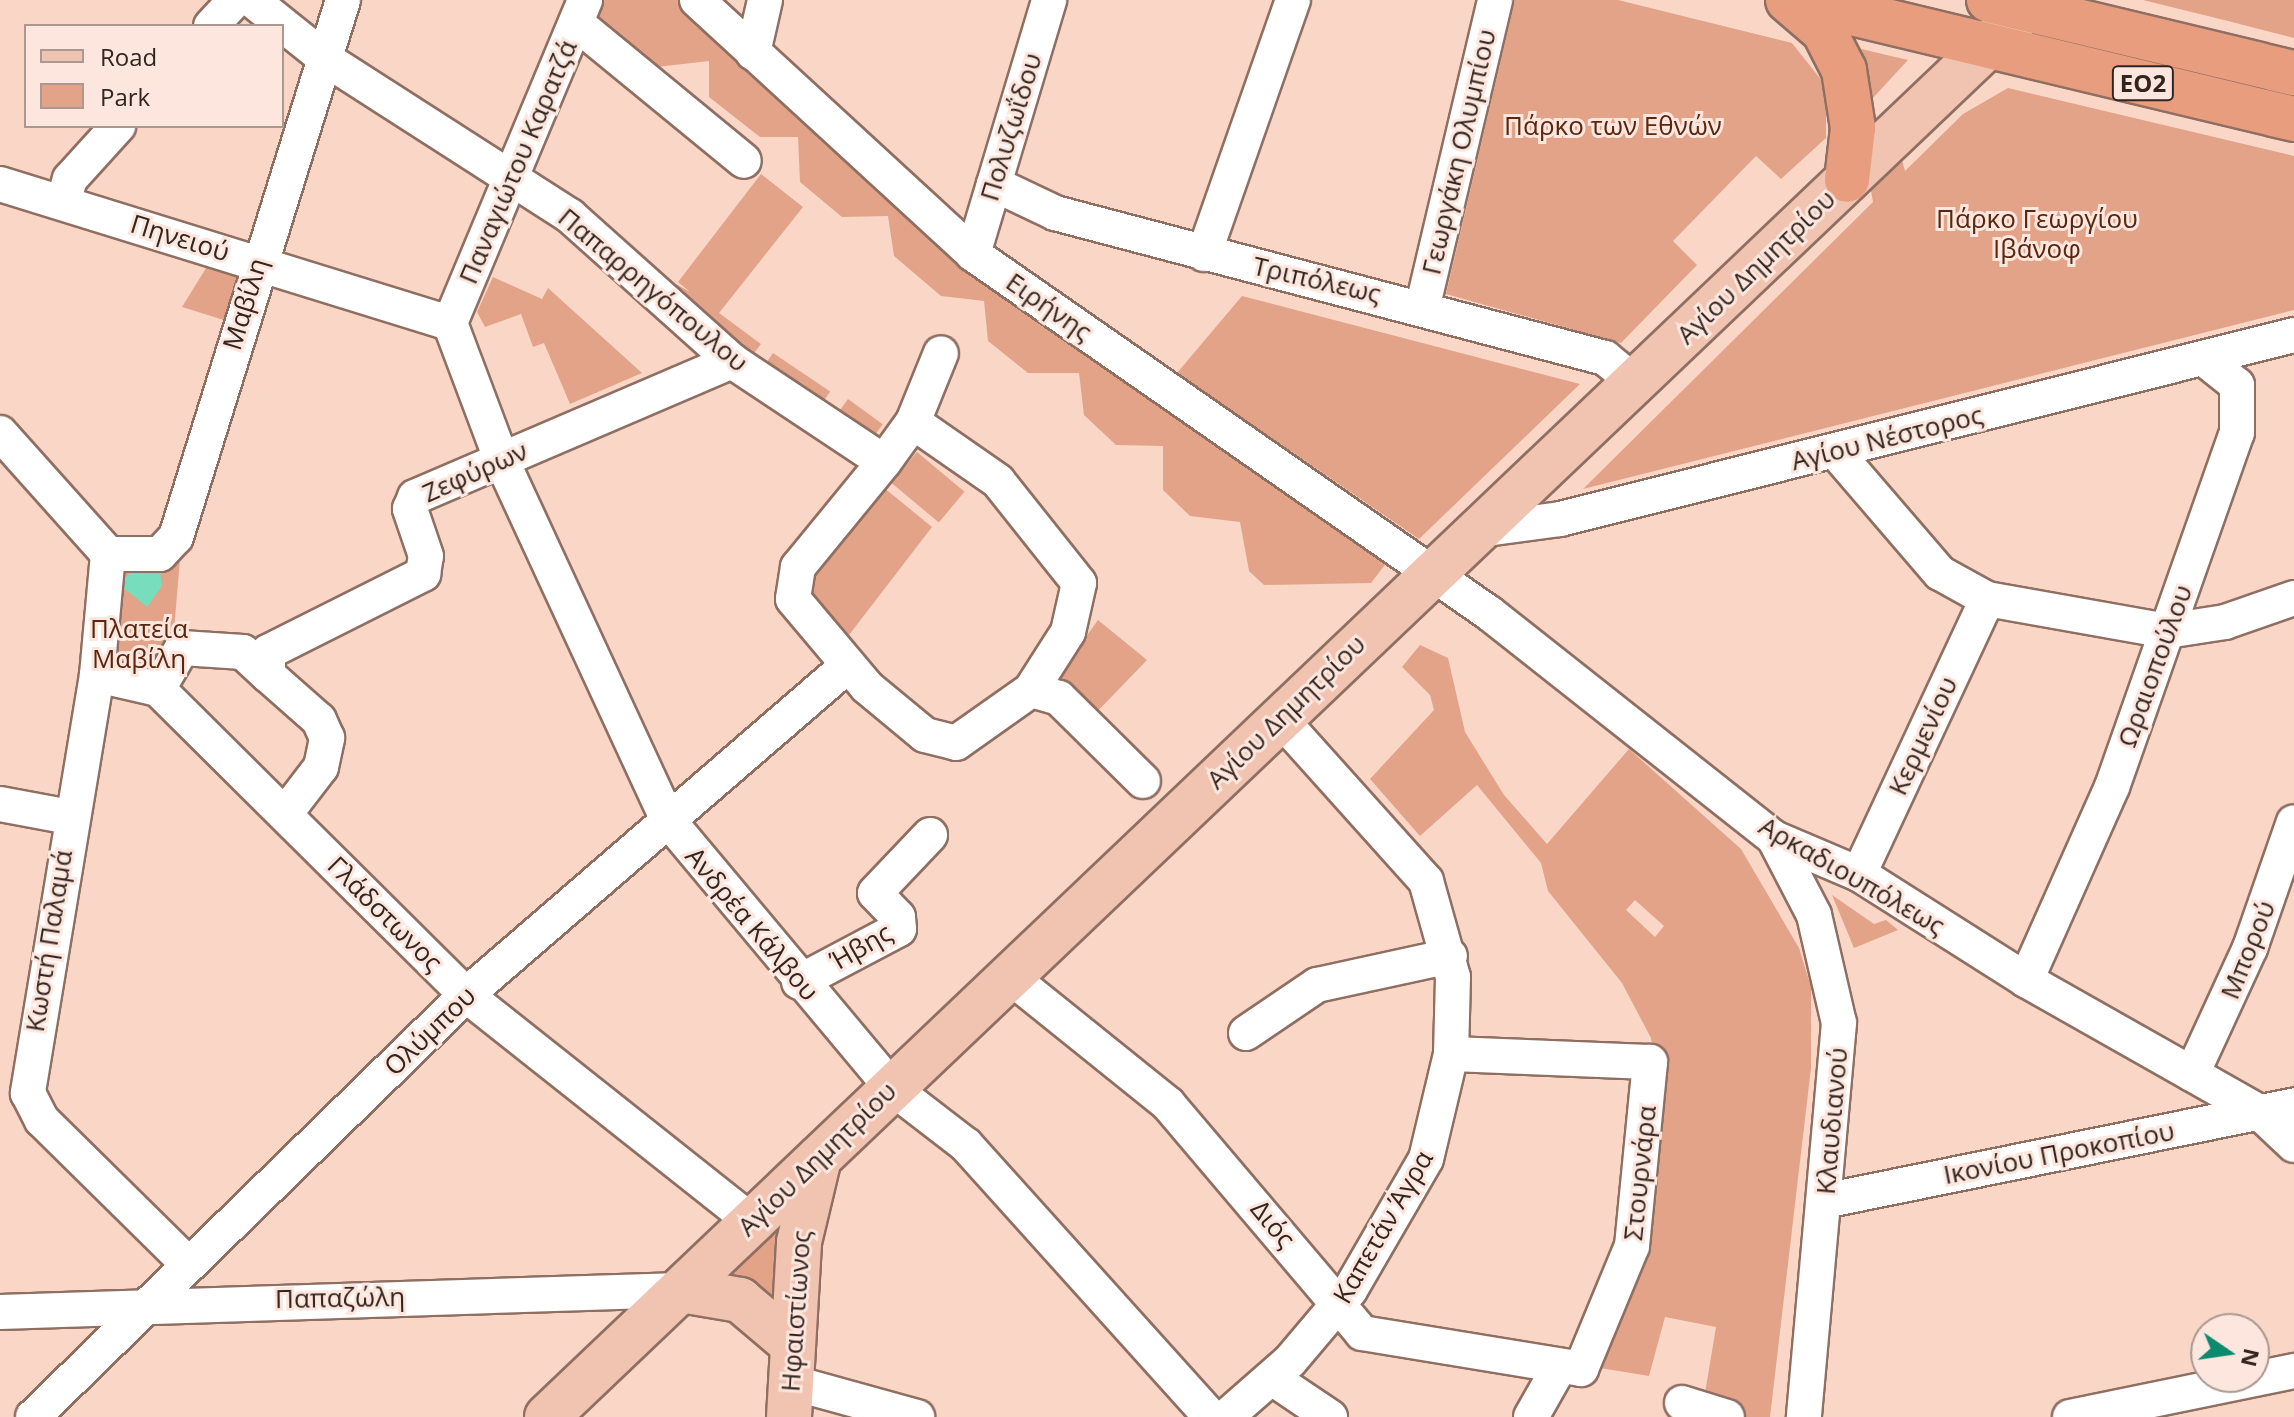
<!DOCTYPE html>
<meta charset="utf-8">
<style>
body{margin:0}
#map{position:relative;width:2294px;height:1417px;overflow:hidden;background:#fad6c7;font-family:"Open Sans",sans-serif}
div>[style]{position:absolute}
.green>*{inset:0;background:#e3a389;transform-origin:0 0}
.water>*{inset:0;background:#76ddbd}
.roads{filter:drop-shadow(2px 0 #8f6f62) drop-shadow(-2px 0 #8f6f62) drop-shadow(0 2px #8f6f62) drop-shadow(0 -2px #8f6f62)}
.minor>*{height:34px;margin:-17px;padding:0 17px;transform-origin:17px;border-radius:17px;background:#fff}
.major>*{height:44px;margin:-22px;padding:0 22px;transform-origin:22px;border-radius:22px;background:#f1c4b2}
.highway>*{height:44px;margin:-22px;padding:0 22px;transform-origin:22px;border-radius:22px;background:#e89d7e}
span{translate:-50% -50%;white-space:nowrap;text-align:center;line-height:1.15;-webkit-text-stroke:6px #fce6dd;paint-order:stroke}
.shield-label span{padding:2px 6px;background:#fce6dd;border:2px solid;border-radius:6px;-webkit-text-stroke-width:0}
.shield-label{font-size:24px;color:#322520;font-weight:700}
.park-label{font-size:26px;color:#59270f}
.street-label{font-size:26px;color:#322520}
.legend{position:absolute;left:24px;top:24px;width:260px;height:104px;box-sizing:border-box;background:#fce6dd;border:2px solid #ab9991;margin:0;padding:10px 14px;list-style:none;font-size:24px;color:#322520}
.legend li{display:flex;align-items:center;gap:16px;height:40px}
.legend b{width:40px;border:2px solid #ab9991}
.north{position:absolute;left:2190px;top:1313px;width:80px;height:80px;box-sizing:border-box;background:#fce6dd;border:2px solid #ab9991;border-radius:50%;rotate:103deg;font-size:22px;font-weight:700;line-height:32px;text-align:center;color:#322520}
.north::after{content:'';display:block;margin:auto;width:28px;height:36px;background:#0b8a6e;clip-path:polygon(50% 0,100% 100%,50% 72%,0 100%)}
</style>
<div id="map">
<div class="green">
<div style="clip-path:polygon(603px 0,678px 0,812px 119px,1391px 557px,1371px 583px,1264px 585px,1249px 571px,1240px 522px,1190px 516px,1163px 490px,1163px 446px,1116px 445px,1084px 415px,1079px 373px,1028px 373px,988px 341px,984px 301px,941px 296px,894px 256px,888px 216px,842px 217px,800px 182px,798px 137px,760px 137px,709px 97px,709px 61px,648px 68px,591px 25px)"></div>
<div style="clip-path:polygon(1515px 0,1618px 0,1792px 43px,1826px 86px,1826px 138px,1781px 179px,1756px 156px,1673px 241px,1697px 265px,1621px 343px,1446px 294px)"></div>
<div style="clip-path:polygon(2143px 0,2294px 0,2294px 38px,2228px 21px)"></div>
<div style="clip-path:polygon(1857px 48px,1908px 60px,1871px 100px)"></div>
<div style="clip-path:polygon(2008px 88px,2294px 156px,2294px 310px,1583px 489px,1873px 202px,1870px 185px,1901px 157px,1905px 171px,1963px 114px)"></div>
<div style="clip-path:polygon(761px 174px,803px 207px,719px 313px,761px 344px,747px 362px,668px 294px,676px 284px,690px 292px,678px 282px)"></div>
<div style="clip-path:polygon(211px 260px,239px 275px,227px 321px,182px 307px)"></div>
<div style="clip-path:polygon(493px 277px,542px 299px,548px 288px,642px 373px,570px 404px,544px 343px,533px 347px,521px 314px,485px 327px,477px 312px)"></div>
<div style="clip-path:polygon(1242px 296px,1580px 384px,1419px 539px,1177px 373px)"></div>
<div style="left:773px;top:353px;width:69px;height:21px;rotate:34deg"></div>
<div style="left:848px;top:399px;width:43px;height:25px;rotate:36deg"></div>
<div style="left:917px;top:452px;width:62px;height:40px;rotate:40deg"></div>
<div style="clip-path:polygon(883px 487px,932px 527px,849px 635px,807px 595px,808px 581px)"></div>
<div style="clip-path:polygon(113px 559px,180px 559px,172px 654px,154px 685px,103px 671px)"></div>
<div style="clip-path:polygon(1098px 620px,1147px 660px,1092px 717px,1052px 684px)"></div>
<div style="clip-path:polygon(evenodd,1420px 645px,1448px 658px,1465px 732px,1504px 795px,1547px 844px,1629px 749px,1741px 849px,1799px 948px,1811px 987px,1811px 1068px,1770px 1417px,1701px 1417px,1716px 1327px,1665px 1317px,1649px 1376px,1594px 1367px,1650px 1220px,1662px 1115px,1651px 1038px,1622px 983px,1548px 891px,1541px 863px,1477px 785px,1420px 836px,1370px 779px,1434px 710px,1430px 695px,1402px 667px,1420px 645px,1635px 900px,1664px 926px,1655px 937px,1626px 910px,1635px 900px)"></div>
<div style="clip-path:polygon(1832px 895px,1874px 924px,1886px 920px,1898px 930px,1854px 948px)"></div>
<div style="clip-path:polygon(784px 1209px,781px 1311px,729px 1275px)"></div>
</div>
<div class="water">
<div style="clip-path:polygon(159px 564px,162px 586px,147px 607px,120px 585px,135px 566px)"></div>
</div>
<div class="roads">
<div class="minor">
<div style="left:252px;top:0;width:96px;rotate:38.7deg"></div>
<div style="left:327px;top:60px;width:289px;rotate:32.7deg"></div>
<div style="left:570px;top:216px;width:217px;rotate:41.8deg"></div>
<div style="left:732px;top:361px;width:182px;rotate:33.6deg"></div>
<div style="left:884px;top:462px;width:136px;rotate:129.3deg"></div>
<div style="left:798px;top:567px;width:32px;rotate:99deg"></div>
<div style="left:793px;top:599px;width:115px;rotate:49.9deg"></div>
<div style="left:867px;top:687px;width:75px;rotate:39.6deg"></div>
<div style="left:925px;top:735px;width:32px;rotate:14deg"></div>
<div style="left:956px;top:743px;width:92px;rotate:-35.2deg"></div>
<div style="left:1031px;top:690px;width:69px;rotate:-57.5deg"></div>
<div style="left:1068px;top:632px;width:50px;rotate:-77.3deg"></div>
<div style="left:1079px;top:583px;width:130px;rotate:-128.5deg"></div>
<div style="left:998px;top:481px;width:103px;rotate:-145.2deg"></div>
<div style="left:697px;top:0;width:375px;rotate:42.6deg"></div>
<div style="left:973px;top:254px;width:629px;rotate:34.83deg"></div>
<div style="left:1489px;top:613px;width:363px;rotate:38.3deg"></div>
<div style="left:1774px;top:838px;width:92px;rotate:23deg"></div>
<div style="left:1859px;top:874px;width:198px;rotate:32.4deg"></div>
<div style="left:2026px;top:980px;width:268px;rotate:29.5deg"></div>
<div style="left:2259px;top:1112px;width:48px;rotate:43.3deg"></div>
<div style="left:576px;top:23px;width:217px;rotate:39.4deg"></div>
<div style="left:211px;top:26px;width:35px;rotate:-47deg"></div>
<div style="left:753px;top:53px;width:54px;rotate:-77.2deg"></div>
<div style="left:0;top:184px;width:471px;rotate:17.2deg"></div>
<div style="left:994px;top:184px;width:68px;rotate:25.4deg"></div>
<div style="left:1055px;top:213px;width:569px;rotate:14.77deg"></div>
<div style="left:1605px;top:358px;width:38px;rotate:39deg"></div>
<div style="left:63px;top:202px;width:24px;rotate:-73deg"></div>
<div style="left:70px;top:179px;width:72px;rotate:-47.8deg"></div>
<div style="left:973px;top:254px;width:265px;rotate:-73.3deg"></div>
<div style="left:1204px;top:254px;width:269px;rotate:-70.7deg"></div>
<div style="left:1423px;top:305px;width:313px;rotate:-76.7deg"></div>
<div style="left:450px;top:323px;width:145px;rotate:69.4deg"></div>
<div style="left:501px;top:459px;width:398px;rotate:65.2deg"></div>
<div style="left:668px;top:820px;width:349px;rotate:50.1deg"></div>
<div style="left:892px;top:1088px;width:93px;rotate:37.6deg"></div>
<div style="left:966px;top:1145px;width:366px;rotate:48deg"></div>
<div style="left:450px;top:323px;width:350px;rotate:-67.3deg"></div>
<div style="left:0;top:433px;width:162px;rotate:48.2deg"></div>
<div style="left:1835px;top:451px;width:161px;rotate:49.3deg"></div>
<div style="left:1940px;top:573px;width:54px;rotate:29deg"></div>
<div style="left:1987px;top:599px;width:183px;rotate:10.1deg"></div>
<div style="left:2167px;top:631px;width:59px;rotate:-8.8deg"></div>
<div style="left:2225px;top:622px;width:73px;rotate:-19.2deg"></div>
<div style="left:884px;top:462px;width:49px;rotate:-54.1deg"></div>
<div style="left:913px;top:422px;width:74px;rotate:-67.9deg"></div>
<div style="left:1479px;top:530px;width:82px;rotate:-7.7deg"></div>
<div style="left:1560px;top:519px;width:757px;rotate:-14.07deg"></div>
<div style="left:108px;top:554px;width:121px;rotate:95.2deg"></div>
<div style="left:97px;top:675px;width:424px;rotate:99.4deg"></div>
<div style="left:28px;top:1093px;width:30px;rotate:63deg"></div>
<div style="left:42px;top:1120px;width:206px;rotate:44.6deg"></div>
<div style="left:108px;top:554px;width:52px"></div>
<div style="left:160px;top:554px;width:23px;rotate:-47deg"></div>
<div style="left:176px;top:537px;width:562px;rotate:-72.72deg"></div>
<div style="left:97px;top:675px;width:63px;rotate:12.9deg"></div>
<div style="left:158px;top:689px;width:434px;rotate:44.8deg"></div>
<div style="left:466px;top:995px;width:365px;rotate:38.4deg"></div>
<div style="left:158px;top:689px;width:48px;rotate:-59.7deg"></div>
<div style="left:182px;top:648px;width:61px;rotate:3.8deg"></div>
<div style="left:243px;top:652px;width:34px;rotate:43deg"></div>
<div style="left:1031px;top:690px;width:29px;rotate:16deg"></div>
<div style="left:1059px;top:698px;width:118px;rotate:44.7deg"></div>
<div style="left:0;top:804px;width:71px;rotate:10.5deg"></div>
<div style="left:285px;top:814px;width:59px;rotate:-52.5deg"></div>
<div style="left:321px;top:767px;width:30px;rotate:-78deg"></div>
<div style="left:327px;top:738px;width:20px;rotate:-114deg"></div>
<div style="left:319px;top:720px;width:68px;rotate:-138.6deg"></div>
<div style="left:268px;top:675px;width:23px;rotate:-90deg"></div>
<div style="left:268px;top:652px;width:174px;rotate:-26.7deg"></div>
<div style="left:423px;top:574px;width:18px;rotate:-81deg"></div>
<div style="left:426px;top:556px;width:50px;rotate:-108.8deg"></div>
<div style="left:410px;top:509px;width:13px;rotate:-67deg"></div>
<div style="left:415px;top:497px;width:345px;rotate:-23.2deg"></div>
<div style="left:1774px;top:838px;width:87px;rotate:62.5deg"></div>
<div style="left:1814px;top:915px;width:111px;rotate:77deg"></div>
<div style="left:1839px;top:1023px;width:396px;rotate:95.1deg"></div>
<div style="left:1859px;top:874px;width:303px;rotate:-65deg"></div>
<div style="left:1009px;top:976px;width:204px;rotate:38.8deg"></div>
<div style="left:1168px;top:1104px;width:300px;rotate:49.7deg"></div>
<div style="left:1362px;top:1333px;width:222px;rotate:9.3deg"></div>
<div style="left:1581px;top:1369px;width:133px;rotate:-67.5deg"></div>
<div style="left:1632px;top:1246px;width:185px;rotate:-84.4deg"></div>
<div style="left:1650px;top:1062px;width:199px;rotate:-177.7deg"></div>
<div style="left:2026px;top:980px;width:211px;rotate:-66deg"></div>
<div style="left:2112px;top:787px;width:375px;rotate:-70.6deg"></div>
<div style="left:2237px;top:433px;width:48px;rotate:-90deg"></div>
<div style="left:2237px;top:385px;width:43px;rotate:-141.5deg"></div>
<div style="left:799px;top:982px;width:113px;rotate:-27.9deg"></div>
<div style="left:899px;top:929px;width:12px;rotate:-95deg"></div>
<div style="left:898px;top:917px;width:33px;rotate:-134deg"></div>
<div style="left:875px;top:893px;width:80px;rotate:-46.5deg"></div>
<div style="left:1246px;top:1033px;width:86px;rotate:-34.1deg"></div>
<div style="left:1317px;top:985px;width:136px;rotate:-12.3deg"></div>
<div style="left:2192px;top:1074px;width:139px;rotate:-65.3deg"></div>
<div style="left:2250px;top:948px;width:133px;rotate:-70.8deg"></div>
<div style="left:1824px;top:1201px;width:480px;rotate:-11.5deg"></div>
<div style="left:0;top:1312px;width:681px;rotate:-1.85deg"></div>
<div style="left:1272px;top:1378px;width:70px;rotate:33.9deg"></div>
<div style="left:790px;top:1382px;width:132px;rotate:15.4deg"></div>
<div style="left:1682px;top:1403px;width:47px;rotate:17.3deg"></div>
<div style="left:33px;top:1417px;width:605px;rotate:-44.26deg"></div>
<div style="left:466px;top:995px;width:503px;rotate:-40.81deg"></div>
<div style="left:1226px;top:1417px;width:85px;rotate:-41.2deg"></div>
<div style="left:1290px;top:1361px;width:93px;rotate:-49.8deg"></div>
<div style="left:1350px;top:1290px;width:151px;rotate:-59.9deg"></div>
<div style="left:1426px;top:1159px;width:108px;rotate:-76.6deg"></div>
<div style="left:1451px;top:1054px;width:77px;rotate:-88.5deg"></div>
<div style="left:1453px;top:977px;width:100px;rotate:-105.7deg"></div>
<div style="left:1426px;top:881px;width:219px;rotate:-131.9deg"></div>
<div style="left:1531px;top:1417px;width:59px;rotate:-60.4deg"></div>
<div style="left:2070px;top:1417px;width:229px;rotate:-11.6deg"></div>
</div>
<div class="major">
<div style="left:681px;top:1290px;width:60px;rotate:9.6deg"></div>
<div style="left:740px;top:1300px;width:68px;rotate:40.2deg"></div>
<div style="left:547px;top:1417px;width:2025px;rotate:-43.58deg"></div>
<div style="left:789px;top:1417px;width:175px;rotate:-86.7deg"></div>
<div style="left:799px;top:1242px;width:86px;rotate:-76.6deg"></div>
</div>
<div class="highway">
<div style="left:1788px;top:0;width:48px;rotate:40.7deg"></div>
<div style="left:1824px;top:31px;width:44px;rotate:62.9deg"></div>
<div style="left:1844px;top:70px;width:59px;rotate:81.2deg"></div>
<div style="left:1853px;top:128px;width:52px;rotate:96.6deg"></div>
<div style="left:1798px;top:0;width:510px;rotate:13.49deg"></div>
<div style="left:1989px;top:0;width:314px;rotate:13.5deg"></div>
</div>
</div>
<div class="shield-label">
<span style="left:2143px;top:83px">ΕΟ2</span>
</div>
<div class="park-label">
<span style="left:1613px;top:126px">Πάρκο των Εθνών</span>
<span style="left:2037px;top:234px">Πάρκο Γεωργίου<br>Ιβάνοφ</span>
<span style="left:139px;top:644px">Πλατεία<br>Μαβίλη</span>
</div>
<div class="street-label">
<span style="left:1011px;top:127px;rotate:-73deg">Πολυζωΐδου</span>
<span style="left:1459px;top:152px;rotate:-77deg">Γεωργάκη Ολυμπίου</span>
<span style="left:518px;top:162px;rotate:-67deg">Παναγιώτου Καρατζά</span>
<span style="left:180px;top:238px;rotate:17deg">Πηνειού</span>
<span style="left:1756px;top:267px;rotate:-44deg">Αγίου Δημητρίου</span>
<span style="left:1317px;top:280px;rotate:13deg">Τριπόλεως</span>
<span style="left:653px;top:290px;rotate:40deg">Παπαρρηγόπουλου</span>
<span style="left:245px;top:304px;rotate:-73deg">Μαβίλη</span>
<span style="left:1049px;top:307px;rotate:35deg">Ειρήνης</span>
<span style="left:1887px;top:438px;rotate:-14deg">Αγίου Νέστορος</span>
<span style="left:475px;top:472px;rotate:-24deg">Ζεφύρων</span>
<span style="left:2155px;top:666px;rotate:-70deg">Ωραιοπούλου</span>
<span style="left:1286px;top:712px;rotate:-44deg">Αγίου Δημητρίου</span>
<span style="left:1923px;top:736px;rotate:-65deg">Κερμενίου</span>
<span style="left:1852px;top:876px;rotate:30deg">Αρκαδιουπόλεως</span>
<span style="left:385px;top:914px;rotate:45deg">Γλάδστωνος</span>
<span style="left:752px;top:924px;rotate:50deg">Ανδρέα Κάλβου</span>
<span style="left:49px;top:941px;rotate:-81deg">Κωστή Παλαμά</span>
<span style="left:861px;top:947px;rotate:-30deg">Ήβης</span>
<span style="left:2248px;top:950px;rotate:-68deg">Μπορού</span>
<span style="left:430px;top:1031px;rotate:-44deg">Ολύμπου</span>
<span style="left:1832px;top:1121px;rotate:-85deg">Κλαυδιανού</span>
<span style="left:2059px;top:1153px;rotate:-11deg">Ικονίου Προκοπίου</span>
<span style="left:817px;top:1159px;rotate:-44deg">Αγίου Δημητρίου</span>
<span style="left:1640px;top:1173px;rotate:-84deg">Στουρνάρα</span>
<span style="left:1273px;top:1224px;rotate:50deg">Διός</span>
<span style="left:1383px;top:1227px;rotate:-60deg">Καπετάν Άγρα</span>
<span style="left:340px;top:1298px;rotate:-1deg">Παπαζώλη</span>
<span style="left:796px;top:1311px;rotate:-86deg">Ηφαιστίωνος</span>
</div>
<ul class="legend">
<li><b style="height:10px;background:#f1c4b2"></b>Road</li>
<li><b style="height:22px;background:#e3a389"></b>Park</li>
</ul>
<div class="north">N</div>
</div>
